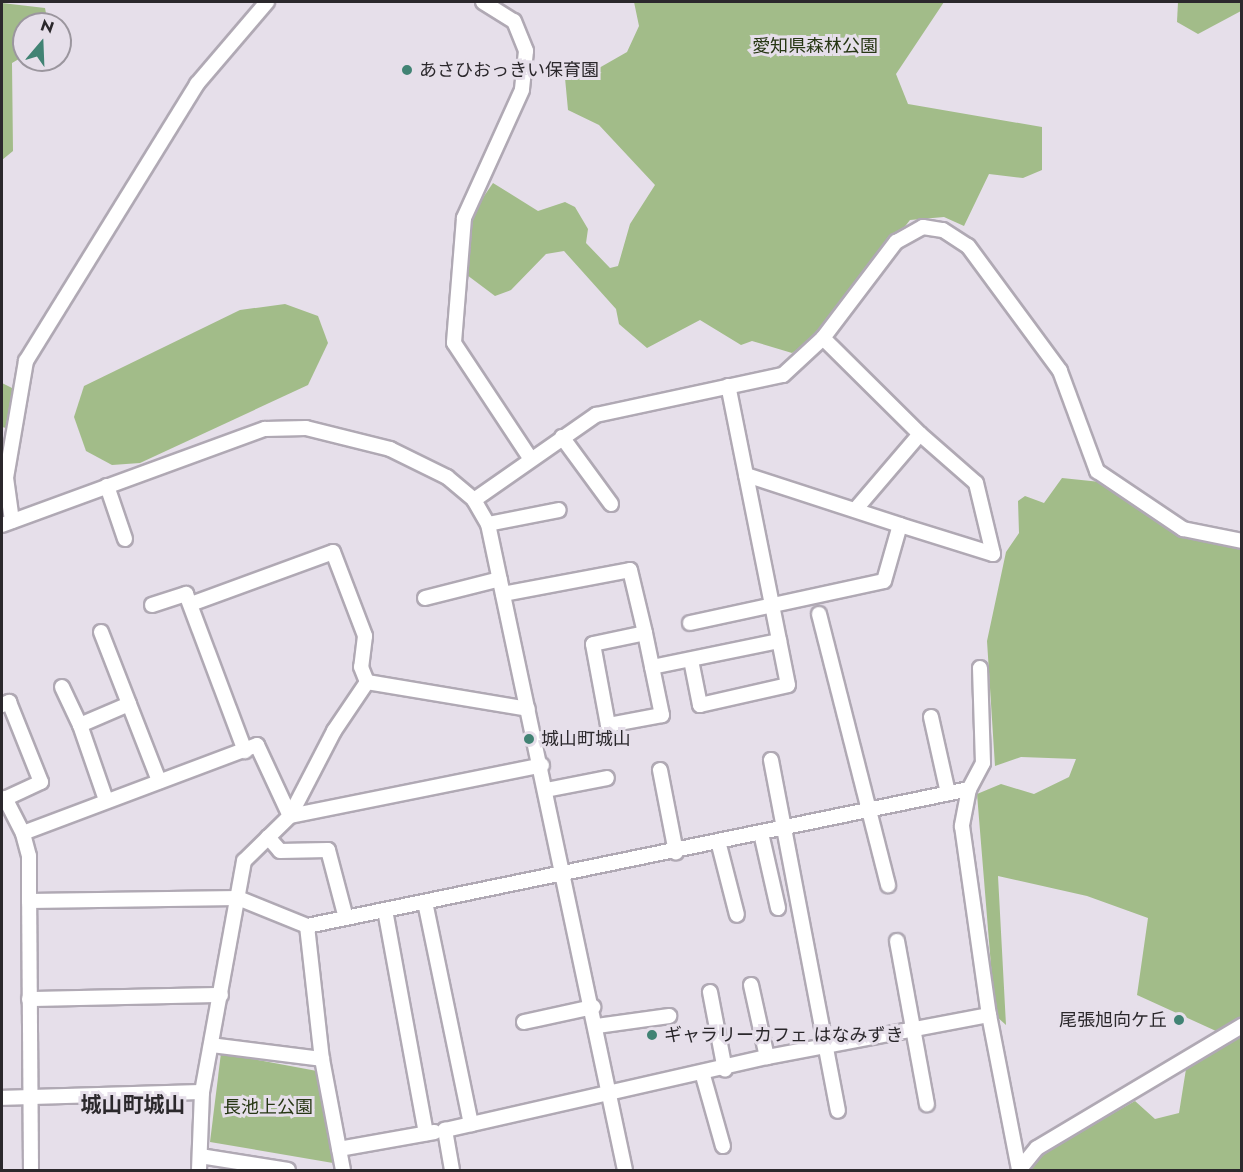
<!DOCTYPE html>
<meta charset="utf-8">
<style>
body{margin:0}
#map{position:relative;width:1243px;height:1172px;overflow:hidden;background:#e6dfea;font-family:Jost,"Noto Sans JP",sans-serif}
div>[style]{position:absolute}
.green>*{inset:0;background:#a2bc89}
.roads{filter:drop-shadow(2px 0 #b0a9b4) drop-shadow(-2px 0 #b0a9b4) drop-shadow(0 2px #b0a9b4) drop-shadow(0 -2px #b0a9b4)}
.minor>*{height:14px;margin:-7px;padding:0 7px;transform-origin:7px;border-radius:7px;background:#fff}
.dots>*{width:16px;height:16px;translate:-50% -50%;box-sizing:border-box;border:3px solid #e6dfea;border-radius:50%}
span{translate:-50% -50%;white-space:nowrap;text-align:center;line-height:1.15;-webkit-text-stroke:6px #e6dfea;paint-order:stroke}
.park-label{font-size:18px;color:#273714}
.poi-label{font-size:18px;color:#2b282c}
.left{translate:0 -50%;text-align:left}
.right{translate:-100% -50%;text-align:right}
.quarter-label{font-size:21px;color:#2b282c;font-weight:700}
.frame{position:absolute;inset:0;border:3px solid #2b282c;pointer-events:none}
.north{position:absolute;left:12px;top:12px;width:60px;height:60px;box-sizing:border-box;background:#e6dfea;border:2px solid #9b969e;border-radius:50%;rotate:19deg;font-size:16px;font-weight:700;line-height:24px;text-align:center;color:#2b282c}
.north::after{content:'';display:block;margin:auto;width:21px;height:27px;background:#418374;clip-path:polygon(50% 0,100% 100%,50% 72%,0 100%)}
</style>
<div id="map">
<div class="green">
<div style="clip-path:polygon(634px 2px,944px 2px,896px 74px,908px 104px,1042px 127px,1042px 170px,1023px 178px,989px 174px,964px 226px,944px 217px,910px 220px,820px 335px,792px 353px,752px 341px,741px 345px,700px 320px,647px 348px,619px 324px,616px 309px,564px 251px,546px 254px,511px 290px,495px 296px,467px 275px,471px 215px,493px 183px,538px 211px,565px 202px,575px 207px,588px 229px,586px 243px,610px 268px,618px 266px,630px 224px,655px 185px,599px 125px,568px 110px,565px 78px,592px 72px,627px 52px,639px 26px)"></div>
<div style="clip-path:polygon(1178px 2px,1241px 2px,1241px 11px,1198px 34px,1177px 22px)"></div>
<div style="clip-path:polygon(2px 3px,45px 8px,48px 24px,24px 24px,24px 56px,12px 63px,13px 151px,2px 160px)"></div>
<div style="clip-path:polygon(285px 304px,318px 316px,328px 343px,308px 385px,140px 463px,112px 465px,86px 451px,74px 417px,84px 386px,240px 310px)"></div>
<div style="clip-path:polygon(2px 383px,16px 390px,6px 428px,2px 427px)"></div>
<div style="clip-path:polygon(1062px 478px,1110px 483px,1183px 531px,1241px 544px,1241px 1020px,1216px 1031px,1137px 995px,1148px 918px,1087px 896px,998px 876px,1006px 1025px,995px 1015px,977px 794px,1001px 784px,1034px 794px,1069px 777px,1076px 759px,1021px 757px,995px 766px,987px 641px,1006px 552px,1019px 533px,1018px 501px,1025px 496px,1044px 503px)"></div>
<div style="clip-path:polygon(1241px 1037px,1241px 1170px,1026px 1170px,1042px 1153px,1135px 1101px,1155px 1119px,1179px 1113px,1186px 1069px)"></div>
<div style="clip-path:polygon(221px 1053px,317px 1071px,333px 1163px,210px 1142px)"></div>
</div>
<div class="roads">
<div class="minor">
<div style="left:483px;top:2px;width:36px;rotate:32deg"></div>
<div style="left:514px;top:21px;width:32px;rotate:68deg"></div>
<div style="left:526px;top:51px;width:39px;rotate:96deg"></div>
<div style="left:522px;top:90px;width:141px;rotate:114.4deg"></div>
<div style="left:464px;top:218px;width:125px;rotate:94.6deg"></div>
<div style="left:454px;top:343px;width:138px;rotate:56.5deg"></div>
<div style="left:823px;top:338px;width:136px;rotate:44.7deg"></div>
<div style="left:562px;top:437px;width:83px;rotate:53.8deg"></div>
<div style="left:107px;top:486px;width:56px;rotate:71.2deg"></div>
<div style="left:474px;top:500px;width:149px;rotate:-34.9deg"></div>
<div style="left:596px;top:415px;width:191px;rotate:-12.1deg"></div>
<div style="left:783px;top:375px;width:54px;rotate:-42.8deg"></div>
<div style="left:823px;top:338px;width:121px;rotate:-52.8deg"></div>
<div style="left:896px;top:242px;width:31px;rotate:-29deg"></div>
<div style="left:923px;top:227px;width:20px;rotate:9deg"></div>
<div style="left:943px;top:230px;width:30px;rotate:33deg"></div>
<div style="left:968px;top:246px;width:155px;rotate:53.6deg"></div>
<div style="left:1060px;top:371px;width:107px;rotate:69.7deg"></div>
<div style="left:1097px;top:471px;width:104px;rotate:34deg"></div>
<div style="left:1183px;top:529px;width:60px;rotate:11.5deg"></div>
<div style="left:855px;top:510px;width:100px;rotate:-49.5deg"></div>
<div style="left:920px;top:434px;width:74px;rotate:41.2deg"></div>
<div style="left:976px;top:483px;width:73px;rotate:76.5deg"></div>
<div style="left:993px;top:554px;width:97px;rotate:-162.7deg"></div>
<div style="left:12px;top:521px;width:43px;rotate:-97.9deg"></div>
<div style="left:6px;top:478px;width:119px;rotate:-80.3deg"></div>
<div style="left:26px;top:361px;width:326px;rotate:-58.3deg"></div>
<div style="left:197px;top:84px;width:108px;rotate:-49.5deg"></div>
<div style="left:488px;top:524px;width:72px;rotate:-11.2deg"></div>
<div style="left:2px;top:525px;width:280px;rotate:-20.1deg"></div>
<div style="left:265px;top:429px;width:41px;rotate:-1.4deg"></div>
<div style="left:306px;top:428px;width:87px;rotate:14deg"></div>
<div style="left:390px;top:449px;width:64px;rotate:26.2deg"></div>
<div style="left:447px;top:477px;width:35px;rotate:40deg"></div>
<div style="left:474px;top:500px;width:28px;rotate:60deg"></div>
<div style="left:488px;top:524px;width:660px;rotate:78.03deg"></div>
<div style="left:503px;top:594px;width:129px;rotate:-10.7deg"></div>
<div style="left:630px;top:570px;width:65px;rotate:76.6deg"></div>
<div style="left:645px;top:633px;width:84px;rotate:78.3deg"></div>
<div style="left:662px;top:715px;width:55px;rotate:169.5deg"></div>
<div style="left:608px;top:725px;width:82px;rotate:-100.5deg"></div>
<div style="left:593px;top:644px;width:53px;rotate:-11.9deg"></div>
<div style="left:425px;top:598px;width:77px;rotate:-14.2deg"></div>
<div style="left:191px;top:604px;width:151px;rotate:-20.1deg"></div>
<div style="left:333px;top:552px;width:90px;rotate:69.1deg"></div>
<div style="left:365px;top:636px;width:31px;rotate:97deg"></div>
<div style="left:361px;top:667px;width:16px;rotate:68deg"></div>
<div style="left:152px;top:605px;width:36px;rotate:-18deg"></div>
<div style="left:186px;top:594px;width:168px;rotate:69.4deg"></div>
<div style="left:819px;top:614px;width:280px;rotate:75.7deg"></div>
<div style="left:690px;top:623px;width:198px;rotate:-12.2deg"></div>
<div style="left:884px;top:581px;width:58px;rotate:-74.1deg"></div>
<div style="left:900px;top:525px;width:162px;rotate:-162deg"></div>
<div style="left:101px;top:632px;width:77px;rotate:68.7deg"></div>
<div style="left:691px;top:660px;width:46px;rotate:78.7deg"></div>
<div style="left:700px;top:705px;width:90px;rotate:-12.8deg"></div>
<div style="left:788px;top:685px;width:305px;rotate:-101.3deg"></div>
<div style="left:652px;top:667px;width:130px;rotate:-11.6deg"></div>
<div style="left:980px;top:668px;width:95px;rotate:88.2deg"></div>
<div style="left:983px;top:763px;width:30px;rotate:118deg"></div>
<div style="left:969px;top:789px;width:38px;rotate:101deg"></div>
<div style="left:962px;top:826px;width:191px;rotate:81.9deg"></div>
<div style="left:367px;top:682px;width:163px;rotate:9.5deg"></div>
<div style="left:62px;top:687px;width:42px;rotate:64.7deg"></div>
<div style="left:2px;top:705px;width:8px;rotate:-23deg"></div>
<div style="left:9px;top:702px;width:86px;rotate:68.2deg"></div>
<div style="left:41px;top:782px;width:43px;rotate:155.2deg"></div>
<div style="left:931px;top:717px;width:78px;rotate:77.4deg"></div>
<div style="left:771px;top:760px;width:357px;rotate:79.2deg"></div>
<div style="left:660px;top:770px;width:84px;rotate:79deg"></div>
<div style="left:546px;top:790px;width:62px;rotate:-11.1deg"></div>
<div style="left:5px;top:798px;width:39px;rotate:63deg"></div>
<div style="left:106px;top:800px;width:79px;rotate:-109.1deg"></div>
<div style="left:80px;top:725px;width:53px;rotate:-23.2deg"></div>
<div style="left:129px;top:704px;width:83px;rotate:68.7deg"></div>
<div style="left:290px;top:816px;width:257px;rotate:-11.4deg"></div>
<div style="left:761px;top:833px;width:77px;rotate:77.2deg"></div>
<div style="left:268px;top:837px;width:18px;rotate:49deg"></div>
<div style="left:280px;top:851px;width:48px;rotate:-1.2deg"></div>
<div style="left:328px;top:850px;width:70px;rotate:75.2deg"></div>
<div style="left:718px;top:841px;width:76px;rotate:75.6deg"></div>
<div style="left:29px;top:901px;width:45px;rotate:-90deg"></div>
<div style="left:29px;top:856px;width:24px;rotate:-105deg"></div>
<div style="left:23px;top:833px;width:250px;rotate:-20.6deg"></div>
<div style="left:257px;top:745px;width:78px;rotate:65.1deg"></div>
<div style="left:425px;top:902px;width:227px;rotate:78.3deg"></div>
<div style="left:385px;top:910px;width:227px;rotate:79.6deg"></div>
<div style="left:307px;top:926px;width:134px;rotate:83.6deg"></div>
<div style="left:322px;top:1059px;width:113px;rotate:79.3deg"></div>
<div style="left:897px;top:941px;width:166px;rotate:79.6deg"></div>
<div style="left:751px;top:985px;width:74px;rotate:77.5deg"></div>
<div style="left:710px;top:992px;width:79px;rotate:79.1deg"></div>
<div style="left:29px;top:999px;width:192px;rotate:-1.2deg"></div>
<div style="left:524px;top:1022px;width:71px;rotate:-12.3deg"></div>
<div style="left:597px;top:1026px;width:73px;rotate:-7.9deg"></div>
<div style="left:211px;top:1045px;width:112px;rotate:7.2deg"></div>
<div style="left:702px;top:1072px;width:77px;rotate:74.2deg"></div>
<div style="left:2px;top:1098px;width:200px;rotate:-1.7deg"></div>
<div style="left:339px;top:1149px;width:97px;rotate:-10.1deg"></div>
<div style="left:200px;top:1156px;width:89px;rotate:9deg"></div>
<div style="left:31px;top:1170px;width:269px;rotate:-90.4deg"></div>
<div style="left:29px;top:901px;width:209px;rotate:-0.8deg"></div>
<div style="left:238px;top:898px;width:74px;rotate:22.1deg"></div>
<div style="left:307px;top:926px;width:676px;rotate:-11.69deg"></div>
<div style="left:199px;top:1170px;width:78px;rotate:-87.8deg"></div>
<div style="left:202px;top:1092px;width:235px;rotate:-79.7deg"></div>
<div style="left:244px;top:861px;width:64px;rotate:-44.4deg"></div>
<div style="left:290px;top:816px;width:96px;rotate:-62.6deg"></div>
<div style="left:334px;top:731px;width:59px;rotate:-56deg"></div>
<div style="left:452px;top:1170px;width:41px;rotate:-99.9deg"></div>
<div style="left:445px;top:1130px;width:330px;rotate:-12.8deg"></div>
<div style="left:767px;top:1057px;width:226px;rotate:-10.7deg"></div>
<div style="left:989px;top:1015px;width:158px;rotate:79deg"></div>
<div style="left:1019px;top:1170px;width:28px;rotate:-51deg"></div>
<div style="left:1037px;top:1148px;width:239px;rotate:-30.8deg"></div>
</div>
</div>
<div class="dots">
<div style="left:407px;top:70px;background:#418374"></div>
<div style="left:529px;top:739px;background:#418374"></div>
<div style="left:1179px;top:1020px;background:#418374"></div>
<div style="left:652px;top:1035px;background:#418374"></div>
</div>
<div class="park-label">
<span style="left:815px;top:46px">愛知県森林公園</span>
<span style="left:268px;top:1107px">長池上公園</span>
</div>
<div class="poi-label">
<span class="left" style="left:419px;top:70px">あさひおっきい保育園</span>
<span class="left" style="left:541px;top:739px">城山町城山</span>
<span class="right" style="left:1167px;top:1020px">尾張旭向ケ丘</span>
<span class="left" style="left:664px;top:1035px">ギャラリーカフェ はなみずき</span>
</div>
<div class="quarter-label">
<span style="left:133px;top:1105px">城山町城山</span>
</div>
<div class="frame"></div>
<div class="north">N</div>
</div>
